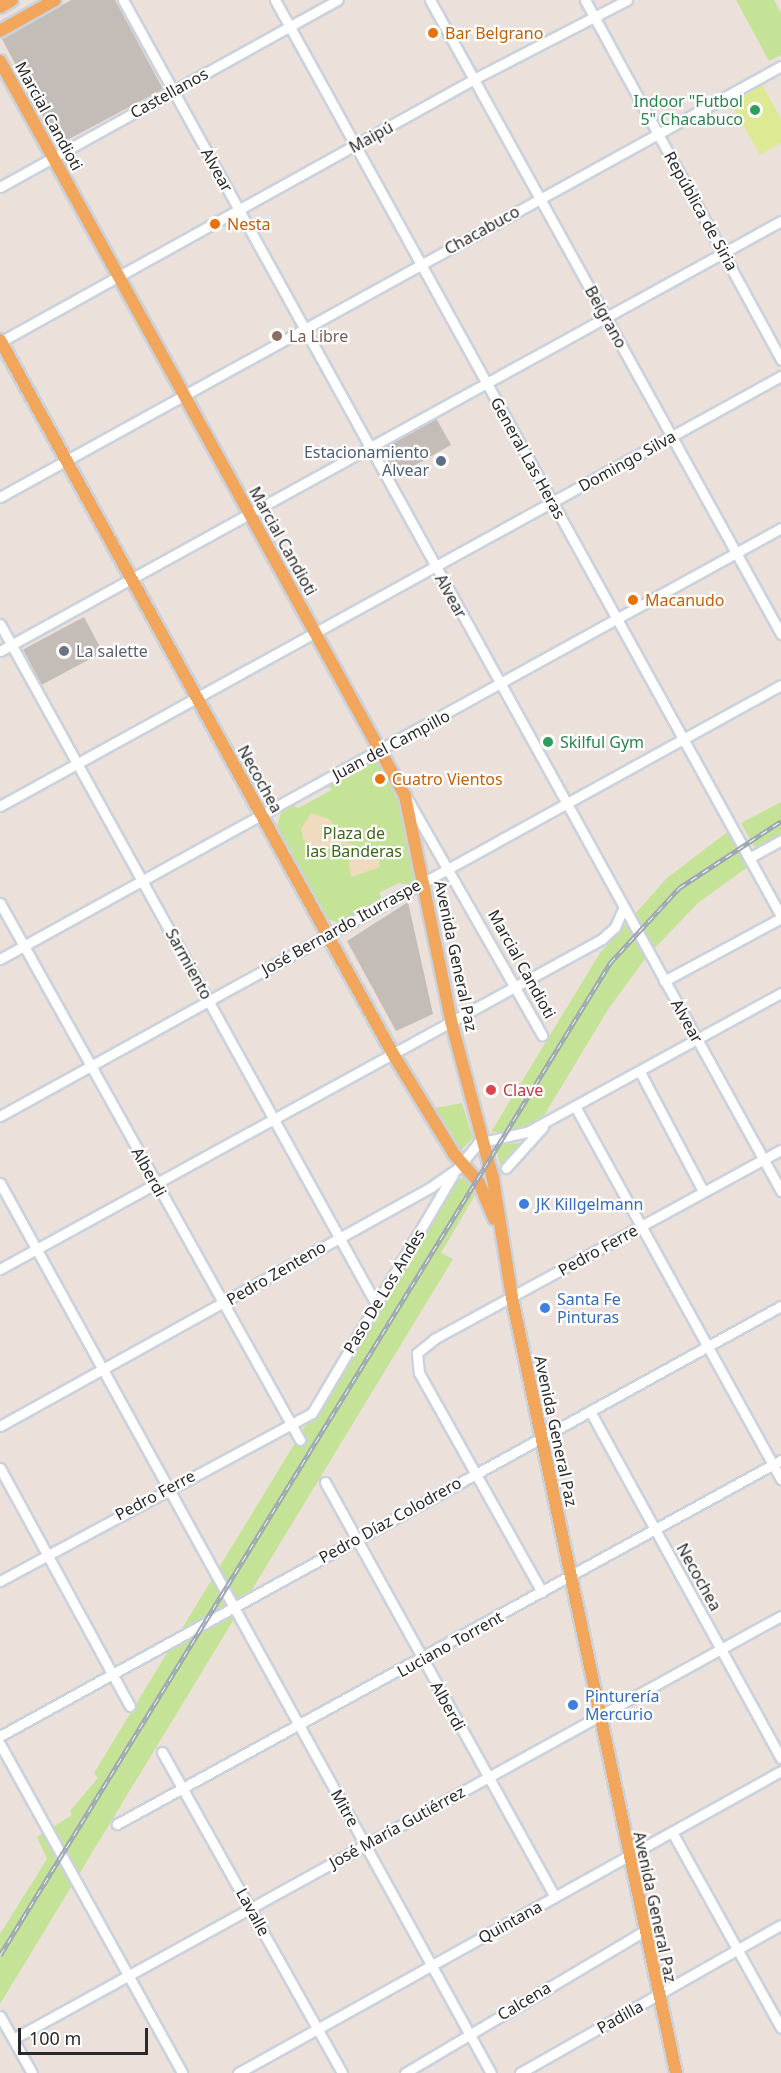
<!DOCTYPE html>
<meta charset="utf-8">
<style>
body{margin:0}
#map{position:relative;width:781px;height:2073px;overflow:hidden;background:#ece0db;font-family:"Noto Sans",sans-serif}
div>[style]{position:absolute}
.green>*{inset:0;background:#c5e397}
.sand>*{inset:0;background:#f1dbbe}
.pitch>*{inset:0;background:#ddea93}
.building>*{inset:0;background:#c4bcb7;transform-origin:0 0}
.roads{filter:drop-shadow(2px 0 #cad2dc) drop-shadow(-2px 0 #cad2dc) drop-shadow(0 2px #cad2dc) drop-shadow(0 -2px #cad2dc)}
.minor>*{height:9px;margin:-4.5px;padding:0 4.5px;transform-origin:4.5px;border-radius:4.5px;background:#fff}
.major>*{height:12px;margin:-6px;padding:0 6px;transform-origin:6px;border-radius:6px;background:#f1a65b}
.rail>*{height:4.5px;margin-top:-2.25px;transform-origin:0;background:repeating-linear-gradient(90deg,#fff 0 7px,#9ea7b4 0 14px);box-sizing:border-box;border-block:2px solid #9ea7b4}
.dots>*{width:16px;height:16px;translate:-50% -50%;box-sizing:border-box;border:3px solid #fff;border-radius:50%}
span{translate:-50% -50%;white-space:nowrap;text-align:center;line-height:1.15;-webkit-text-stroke:4.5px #fff;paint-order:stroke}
.food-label{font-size:16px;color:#c56008}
.left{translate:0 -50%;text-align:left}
.street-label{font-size:16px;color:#2a2a2a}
.leisure-label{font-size:16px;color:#27864d}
.right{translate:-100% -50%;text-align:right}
.education-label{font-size:16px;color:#785e54}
.service-label{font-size:16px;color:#4e5e75}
.worship-label{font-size:16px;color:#5b616d}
.park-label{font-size:16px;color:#3e6719}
.health-label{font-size:16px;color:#be3a42}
.shop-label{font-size:16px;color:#366cbe}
.scale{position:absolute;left:18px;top:2028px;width:130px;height:27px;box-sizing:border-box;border:3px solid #2a2a2a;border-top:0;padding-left:8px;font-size:18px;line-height:21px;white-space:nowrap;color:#2a2a2a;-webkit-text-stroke:4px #fff;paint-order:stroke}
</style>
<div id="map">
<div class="green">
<div style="clip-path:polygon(736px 0,774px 0,781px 13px,781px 55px,769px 61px)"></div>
<div style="clip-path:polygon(374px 758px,385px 763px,403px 797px,419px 872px,410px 885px,399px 883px,379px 893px,383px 900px,339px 923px,327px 919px,277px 827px,282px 808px,289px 803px,298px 808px,332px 790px,326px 784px)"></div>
<div style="clip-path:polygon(781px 802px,781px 835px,756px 850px,741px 823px)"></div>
<div style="clip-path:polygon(730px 830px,749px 866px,698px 903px,648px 955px,609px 1008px,540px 1122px,511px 1132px,491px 1132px,600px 953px,667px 878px)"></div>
<div style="clip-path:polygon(462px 1103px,473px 1138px,461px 1150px,435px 1108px)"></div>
<div style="clip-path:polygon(523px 1143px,501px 1170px,495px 1144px)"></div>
<div style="clip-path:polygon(465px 1175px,475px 1195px,441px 1253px,453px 1259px,0 2004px,0 1934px,47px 1859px,37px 1837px,72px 1815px,70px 1811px,98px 1778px,94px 1773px,452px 1185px)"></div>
</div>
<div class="sand">
<div style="clip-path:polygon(311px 813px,331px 820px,335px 838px,378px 855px,380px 867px,351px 877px,349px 862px,357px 853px,354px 847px,338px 843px,322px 853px,303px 839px,301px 829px)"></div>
</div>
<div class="pitch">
<div style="clip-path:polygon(761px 83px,781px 119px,781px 143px,760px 155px,730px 102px)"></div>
</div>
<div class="building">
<div style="clip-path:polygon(71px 0,115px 0,163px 89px,58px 145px,2px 39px)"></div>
<div style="left:436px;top:418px;width:31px;height:65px;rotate:61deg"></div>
<div style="left:84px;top:617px;width:40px;height:69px;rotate:62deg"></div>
<div style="clip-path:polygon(408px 902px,433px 1014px,396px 1031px,347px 941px)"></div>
</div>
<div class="roads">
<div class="minor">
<div style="left:123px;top:0;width:1361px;rotate:61.08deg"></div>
<div style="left:275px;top:0;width:1046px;rotate:61.08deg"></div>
<div style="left:430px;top:0;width:725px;rotate:61.03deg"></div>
<div style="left:585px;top:0;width:410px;rotate:61.4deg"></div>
<div style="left:0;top:187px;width:386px;rotate:-29deg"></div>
<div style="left:0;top:342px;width:542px;rotate:-29.02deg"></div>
<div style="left:474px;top:79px;width:172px;rotate:-27.3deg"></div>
<div style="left:0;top:497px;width:892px;rotate:-28.89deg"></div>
<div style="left:0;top:624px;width:777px;rotate:61.06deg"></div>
<div style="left:0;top:651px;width:892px;rotate:-28.84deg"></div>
<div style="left:408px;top:800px;width:271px;rotate:60.3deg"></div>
<div style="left:0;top:806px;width:892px;rotate:-28.84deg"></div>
<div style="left:749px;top:858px;width:37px;rotate:-29deg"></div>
<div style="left:0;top:903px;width:615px;rotate:60.81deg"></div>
<div style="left:0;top:959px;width:892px;rotate:-28.89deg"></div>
<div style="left:664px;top:981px;width:133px;rotate:-28.3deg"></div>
<div style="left:640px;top:1072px;width:135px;rotate:62.1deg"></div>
<div style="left:576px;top:1108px;width:424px;rotate:61.1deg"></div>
<div style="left:0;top:1116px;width:892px;rotate:-28.89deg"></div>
<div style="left:506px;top:1168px;width:55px;rotate:-47.9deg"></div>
<div style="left:0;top:1183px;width:1016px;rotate:61.12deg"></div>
<div style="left:0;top:1269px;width:687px;rotate:-28.73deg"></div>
<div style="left:602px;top:939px;width:18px;rotate:-43deg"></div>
<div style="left:615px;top:927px;width:22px;rotate:-66deg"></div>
<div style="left:590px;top:1411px;width:396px;rotate:61.2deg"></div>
<div style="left:0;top:1426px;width:493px;rotate:-29deg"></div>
<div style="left:431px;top:1187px;width:32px;rotate:-35deg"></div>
<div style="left:457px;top:1169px;width:33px;rotate:-51deg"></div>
<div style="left:478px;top:1143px;width:50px;rotate:-12.7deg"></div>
<div style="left:527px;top:1132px;width:290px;rotate:-28.7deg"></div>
<div style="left:0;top:1468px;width:271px;rotate:61.4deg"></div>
<div style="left:325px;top:1482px;width:474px;rotate:61deg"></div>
<div style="left:0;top:1581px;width:354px;rotate:-28.3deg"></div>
<div style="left:312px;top:1413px;width:277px;rotate:-59.4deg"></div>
<div style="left:542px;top:1592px;width:251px;rotate:-119.3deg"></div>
<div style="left:419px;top:1373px;width:20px;rotate:-96deg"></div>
<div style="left:417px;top:1353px;width:22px;rotate:-39deg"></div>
<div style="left:434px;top:1339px;width:395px;rotate:-28.6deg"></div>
<div style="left:0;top:1736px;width:892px;rotate:-28.84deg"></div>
<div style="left:0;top:1744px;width:376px;rotate:61deg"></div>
<div style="left:162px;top:1752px;width:368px;rotate:60.7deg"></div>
<div style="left:117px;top:1824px;width:757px;rotate:-28.73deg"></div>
<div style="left:672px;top:1832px;width:224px;rotate:60.9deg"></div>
<div style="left:0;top:2016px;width:65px;rotate:60.7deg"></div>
<div style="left:13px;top:2039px;width:877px;rotate:-28.85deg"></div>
<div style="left:238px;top:2073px;width:621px;rotate:-29.08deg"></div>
<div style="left:405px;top:2073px;width:278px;rotate:-30.7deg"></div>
<div style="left:520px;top:2073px;width:300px;rotate:-29.6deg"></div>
</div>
<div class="major">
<div style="left:0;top:7px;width:14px;rotate:-30deg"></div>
<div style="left:0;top:31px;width:63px;rotate:-29.4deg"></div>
<div style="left:0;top:61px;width:839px;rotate:61.14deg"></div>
<div style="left:405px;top:796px;width:230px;rotate:78.4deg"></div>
<div style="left:451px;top:1021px;width:163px;rotate:75.1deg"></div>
<div style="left:493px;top:1179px;width:121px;rotate:80.9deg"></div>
<div style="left:512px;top:1298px;width:792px;rotate:78.05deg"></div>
<div style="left:0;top:340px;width:815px;rotate:61.17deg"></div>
<div style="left:393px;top:1054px;width:117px;rotate:58.6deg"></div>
<div style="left:454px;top:1154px;width:38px;rotate:49deg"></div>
<div style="left:479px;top:1183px;width:39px;rotate:67deg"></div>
</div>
</div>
<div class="rail">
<div style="left:0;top:1955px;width:1165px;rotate:-58.41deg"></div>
<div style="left:610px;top:963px;width:102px;rotate:-47.4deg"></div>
<div style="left:679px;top:888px;width:122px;rotate:-33.3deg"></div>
</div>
<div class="dots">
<div style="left:433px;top:33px;background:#e8710a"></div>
<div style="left:755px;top:110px;background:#2e9e5b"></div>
<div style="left:215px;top:224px;background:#e8710a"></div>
<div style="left:277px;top:336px;background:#8d6e63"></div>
<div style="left:441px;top:461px;background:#5c6f8a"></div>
<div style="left:633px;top:600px;background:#e8710a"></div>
<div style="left:64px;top:651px;background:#6b7280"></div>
<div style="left:548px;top:742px;background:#2e9e5b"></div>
<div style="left:380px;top:779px;background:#e8710a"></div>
<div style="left:491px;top:1090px;background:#e0444e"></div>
<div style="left:524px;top:1204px;background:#3f7fe0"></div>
<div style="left:545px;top:1308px;background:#3f7fe0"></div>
<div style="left:573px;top:1705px;background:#3f7fe0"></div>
</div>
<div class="food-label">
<span class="left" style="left:445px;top:33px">Bar Belgrano</span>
<span class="left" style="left:227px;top:224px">Nesta</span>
<span class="left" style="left:645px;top:600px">Macanudo</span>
<span class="left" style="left:392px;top:779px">Cuatro Vientos</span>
</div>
<div class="street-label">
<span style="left:169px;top:93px;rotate:-29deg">Castellanos</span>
<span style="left:49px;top:116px;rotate:61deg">Marcial Candioti</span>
<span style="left:371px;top:137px;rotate:-29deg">Maipú</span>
<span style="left:217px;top:170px;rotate:61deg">Alvear</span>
<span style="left:701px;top:211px;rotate:61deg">República de Siria</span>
<span style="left:482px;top:230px;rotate:-29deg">Chacabuco</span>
<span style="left:606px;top:317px;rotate:61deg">Belgrano</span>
<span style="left:528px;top:458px;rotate:61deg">General Las Heras</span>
<span style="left:627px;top:461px;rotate:-29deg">Domingo Silva</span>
<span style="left:283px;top:541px;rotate:61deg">Marcial Candioti</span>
<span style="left:451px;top:596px;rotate:61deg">Alvear</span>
<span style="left:391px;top:745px;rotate:-28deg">Juan del Campillo</span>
<span style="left:260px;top:779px;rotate:61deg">Necochea</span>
<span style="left:341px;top:927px;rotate:-29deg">José Bernardo Iturraspe</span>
<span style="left:456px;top:956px;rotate:78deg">Avenida General Paz</span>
<span style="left:189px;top:964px;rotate:61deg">Sarmiento</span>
<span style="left:522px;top:964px;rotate:61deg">Marcial Candioti</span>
<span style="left:687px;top:1021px;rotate:61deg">Alvear</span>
<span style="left:149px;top:1172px;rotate:61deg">Alberdi</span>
<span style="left:598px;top:1250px;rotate:-29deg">Pedro Ferre</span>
<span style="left:276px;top:1273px;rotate:-30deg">Pedro Zenteno</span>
<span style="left:384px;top:1291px;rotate:-59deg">Paso De Los Andes</span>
<span style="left:556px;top:1431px;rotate:78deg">Avenida General Paz</span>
<span style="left:155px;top:1495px;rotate:-28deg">Pedro Ferre</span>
<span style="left:390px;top:1520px;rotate:-29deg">Pedro Díaz Colodrero</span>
<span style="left:699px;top:1577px;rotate:61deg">Necochea</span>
<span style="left:450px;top:1644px;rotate:-29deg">Luciano Torrent</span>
<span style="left:448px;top:1706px;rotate:61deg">Alberdi</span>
<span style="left:345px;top:1808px;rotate:61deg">Mitre</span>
<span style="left:397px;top:1827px;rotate:-29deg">José María Gutiérrez</span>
<span style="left:655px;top:1907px;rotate:78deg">Avenida General Paz</span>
<span style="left:253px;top:1912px;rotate:61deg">Lavalle</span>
<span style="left:510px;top:1922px;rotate:-29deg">Quintana</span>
<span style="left:524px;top:2001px;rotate:-31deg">Calcena</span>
<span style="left:620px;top:2017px;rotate:-29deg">Padilla</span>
</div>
<div class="leisure-label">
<span class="right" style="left:743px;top:110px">Indoor "Futbol<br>5" Chacabuco</span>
<span class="left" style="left:560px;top:742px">Skilful Gym</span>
</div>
<div class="education-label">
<span class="left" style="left:289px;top:336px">La Libre</span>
</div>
<div class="service-label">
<span class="right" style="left:429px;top:461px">Estacionamiento<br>Alvear</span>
</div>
<div class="worship-label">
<span class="left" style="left:76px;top:651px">La salette</span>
</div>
<div class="park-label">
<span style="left:354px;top:842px">Plaza de<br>las Banderas</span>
</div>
<div class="health-label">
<span class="left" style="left:503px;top:1090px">Clave</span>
</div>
<div class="shop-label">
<span class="left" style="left:536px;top:1204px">JK Killgelmann</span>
<span class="left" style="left:557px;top:1308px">Santa Fe<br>Pinturas</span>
<span class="left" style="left:585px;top:1705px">Pinturería<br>Mercurio</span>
</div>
<div class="scale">100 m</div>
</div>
